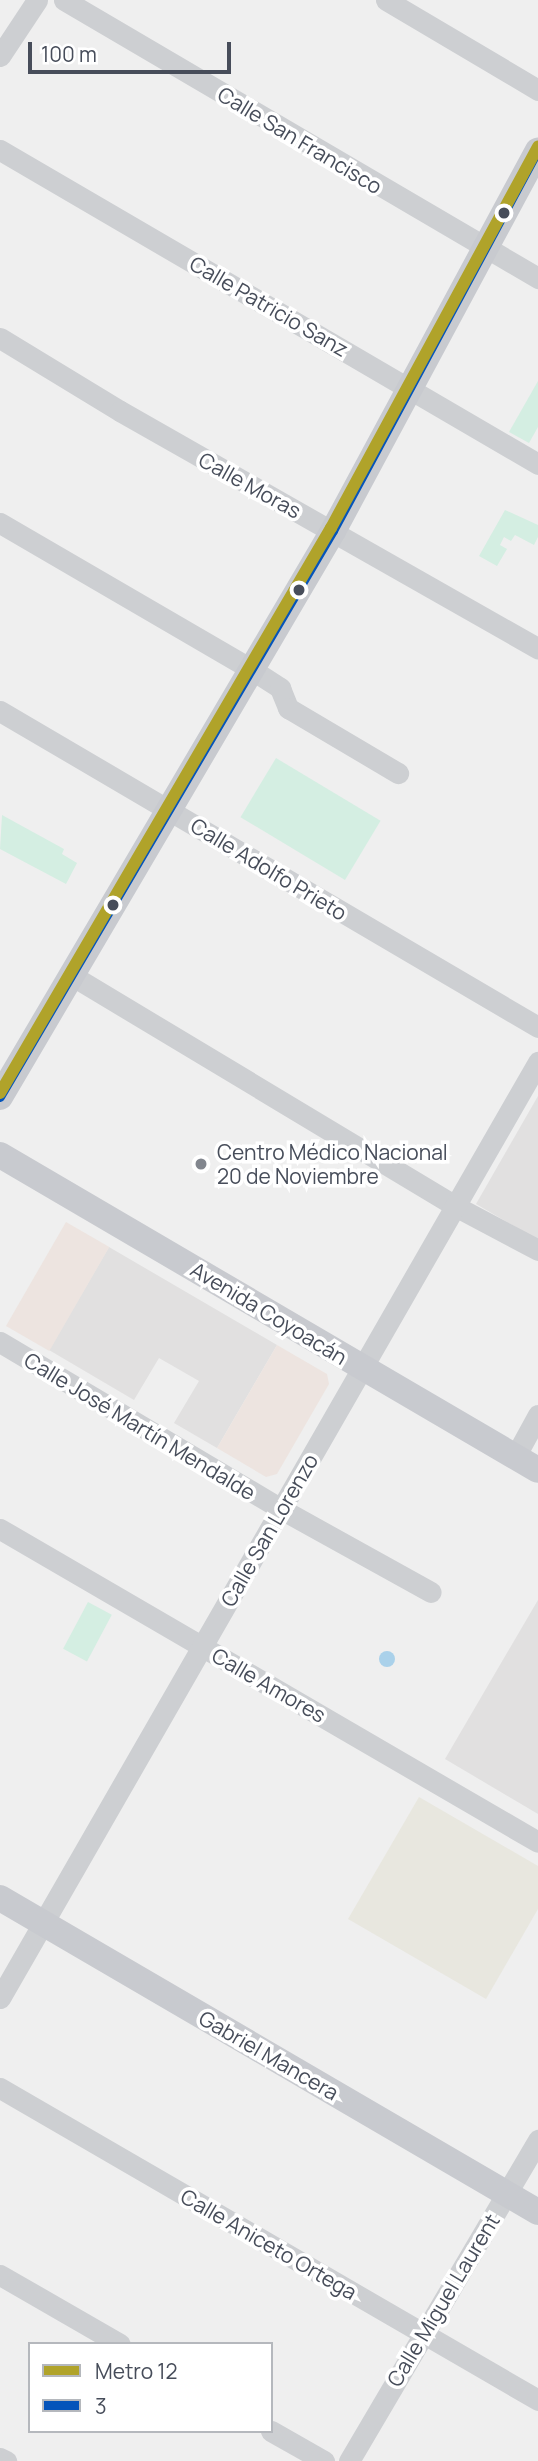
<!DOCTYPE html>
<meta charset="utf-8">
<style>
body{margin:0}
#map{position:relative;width:538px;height:2461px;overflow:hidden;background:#efefef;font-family:Manrope,sans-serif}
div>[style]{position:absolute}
.commercial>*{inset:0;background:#e8e7df}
.education>*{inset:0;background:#e1e0e0}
.medical>*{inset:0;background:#ede4e0;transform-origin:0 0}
.green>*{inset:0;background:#d4eee2;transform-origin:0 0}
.water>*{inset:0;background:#aad1ea}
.round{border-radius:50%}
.minor>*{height:21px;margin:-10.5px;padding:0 10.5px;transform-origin:10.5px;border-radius:10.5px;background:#cdcfd2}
.major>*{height:26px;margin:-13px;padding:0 13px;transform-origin:13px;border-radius:13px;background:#c8cacf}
.bus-1>*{height:10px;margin:-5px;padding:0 5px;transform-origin:5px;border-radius:5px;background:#0554ba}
.metro-1>*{height:12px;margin:-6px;padding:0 6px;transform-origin:6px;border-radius:6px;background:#b0a32a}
.dots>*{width:19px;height:19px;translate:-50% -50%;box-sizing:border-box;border:4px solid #fff;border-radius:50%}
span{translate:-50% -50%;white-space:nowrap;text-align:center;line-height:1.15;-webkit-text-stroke:7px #fff;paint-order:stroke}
.street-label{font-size:21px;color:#474d5a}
.poi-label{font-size:21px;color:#474d5a}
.left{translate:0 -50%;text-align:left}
.legend{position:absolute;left:28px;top:2342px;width:245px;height:91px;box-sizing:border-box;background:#fff;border:2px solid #b5b8bd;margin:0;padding:9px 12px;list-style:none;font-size:21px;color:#474d5a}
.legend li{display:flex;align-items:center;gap:14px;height:35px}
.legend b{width:35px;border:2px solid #b5b8bd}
.scale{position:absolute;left:28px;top:42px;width:203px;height:32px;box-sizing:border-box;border:4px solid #474d5a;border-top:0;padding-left:9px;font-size:21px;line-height:24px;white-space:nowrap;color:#474d5a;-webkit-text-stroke:5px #fff;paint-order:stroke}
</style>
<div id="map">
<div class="commercial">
<div style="clip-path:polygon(419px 1797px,538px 1866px,538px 1909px,486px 1999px,348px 1919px)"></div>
</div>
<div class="education">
<div style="clip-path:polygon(538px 1096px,538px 1240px,476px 1204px)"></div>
<div style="clip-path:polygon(109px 1247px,277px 1345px,217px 1448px,174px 1423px,199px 1381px,159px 1358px,134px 1400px,49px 1350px)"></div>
<div style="clip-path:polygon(538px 1600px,538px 1814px,445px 1759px)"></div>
</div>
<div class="medical">
<div style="left:66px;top:1222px;width:50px;height:120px;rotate:30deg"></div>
<div style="clip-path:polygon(277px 1345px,327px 1374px,329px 1384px,277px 1474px,266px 1477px,217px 1448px)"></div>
</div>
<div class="green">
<div style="clip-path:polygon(538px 381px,538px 427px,529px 443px,509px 432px)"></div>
<div style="clip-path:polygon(505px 510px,538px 525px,538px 537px,534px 545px,515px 535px,511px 541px,504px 537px,500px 545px,507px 549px,497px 566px,479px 556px)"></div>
<div style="left:276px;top:758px;width:122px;height:69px;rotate:31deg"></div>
<div style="clip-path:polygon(2px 815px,64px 849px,62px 854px,77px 863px,66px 884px,0 849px)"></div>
<div style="left:88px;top:1602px;width:27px;height:53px;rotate:28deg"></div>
</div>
<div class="water">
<div class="round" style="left:379px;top:1651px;width:16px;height:16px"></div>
</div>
<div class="minor">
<div style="left:64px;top:0;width:550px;rotate:30.39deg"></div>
<div style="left:386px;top:0;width:177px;rotate:30.6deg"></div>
<div style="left:0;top:56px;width:67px;rotate:-56.5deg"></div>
<div style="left:0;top:150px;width:623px;rotate:30.27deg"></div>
<div style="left:0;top:338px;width:140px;rotate:31.3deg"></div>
<div style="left:120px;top:411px;width:481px;rotate:29.6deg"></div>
<div style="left:0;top:523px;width:290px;rotate:30.2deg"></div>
<div style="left:251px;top:669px;width:35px;rotate:33deg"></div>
<div style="left:280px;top:688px;width:22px;rotate:68deg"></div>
<div style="left:288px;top:708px;width:128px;rotate:30.6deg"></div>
<div style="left:0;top:711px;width:624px;rotate:30.43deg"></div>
<div style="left:71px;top:975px;width:448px;rotate:31deg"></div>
<div style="left:455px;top:1206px;width:94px;rotate:27.9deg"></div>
<div style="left:0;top:1342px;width:327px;rotate:30.7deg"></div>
<div style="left:281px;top:1509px;width:171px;rotate:29deg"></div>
<div style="left:515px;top:1457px;width:48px;rotate:-61.3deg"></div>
<div style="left:0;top:1529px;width:622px;rotate:30.19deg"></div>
<div style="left:0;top:1998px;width:1080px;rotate:-60.11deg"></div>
<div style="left:0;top:2088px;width:622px;rotate:30.11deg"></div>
<div style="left:0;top:2275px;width:138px;rotate:29.9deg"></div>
<div style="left:271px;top:2431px;width:61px;rotate:29.5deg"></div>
<div style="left:0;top:2458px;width:7px;rotate:27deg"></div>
<div style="left:349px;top:2461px;width:373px;rotate:-59.5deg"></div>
</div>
<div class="major">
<div style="left:0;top:1097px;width:657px;rotate:-59.53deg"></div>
<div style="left:333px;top:531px;width:432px;rotate:-61.7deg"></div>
<div style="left:0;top:1155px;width:623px;rotate:30.35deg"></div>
<div style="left:0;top:1898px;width:623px;rotate:30.27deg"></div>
</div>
<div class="bus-1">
<div style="left:0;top:1097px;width:657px;rotate:-59.53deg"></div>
<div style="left:333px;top:531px;width:432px;rotate:-61.7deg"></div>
</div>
<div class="metro-1">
<div style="left:0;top:1093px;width:655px;rotate:-59.64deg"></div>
<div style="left:331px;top:528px;width:434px;rotate:-61.5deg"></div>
</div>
<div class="dots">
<div style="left:504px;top:213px;background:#474d5a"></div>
<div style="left:299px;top:590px;background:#474d5a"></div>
<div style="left:113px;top:905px;background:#474d5a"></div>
<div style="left:201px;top:1164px;background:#82868e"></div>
</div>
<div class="street-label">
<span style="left:300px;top:140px;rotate:31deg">Calle San Francisco</span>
<span style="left:269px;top:306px;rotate:30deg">Calle Patricio Sanz</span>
<span style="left:250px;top:485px;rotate:29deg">Calle Moras</span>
<span style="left:269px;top:869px;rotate:31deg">Calle Adolfo Prieto</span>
<span style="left:269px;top:1313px;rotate:31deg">Avenida Coyoacán</span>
<span style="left:140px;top:1426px;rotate:31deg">Calle José Martín Mendalde</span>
<span style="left:269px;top:1530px;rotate:-60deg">Calle San Lorenzo</span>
<span style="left:269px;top:1685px;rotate:30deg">Calle Amores</span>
<span style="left:269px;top:2055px;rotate:30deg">Gabriel Mancera</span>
<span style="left:269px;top:2244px;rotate:30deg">Calle Aniceto Ortega</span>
<span style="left:443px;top:2300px;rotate:-59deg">Calle Miguel Laurent</span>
</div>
<div class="poi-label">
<span class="left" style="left:217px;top:1164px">Centro Médico Nacional<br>20 de Noviembre</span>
</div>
<ul class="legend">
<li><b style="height:9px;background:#b0a32a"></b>Metro 12</li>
<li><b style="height:9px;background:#0554ba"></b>3</li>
</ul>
<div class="scale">100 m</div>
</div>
